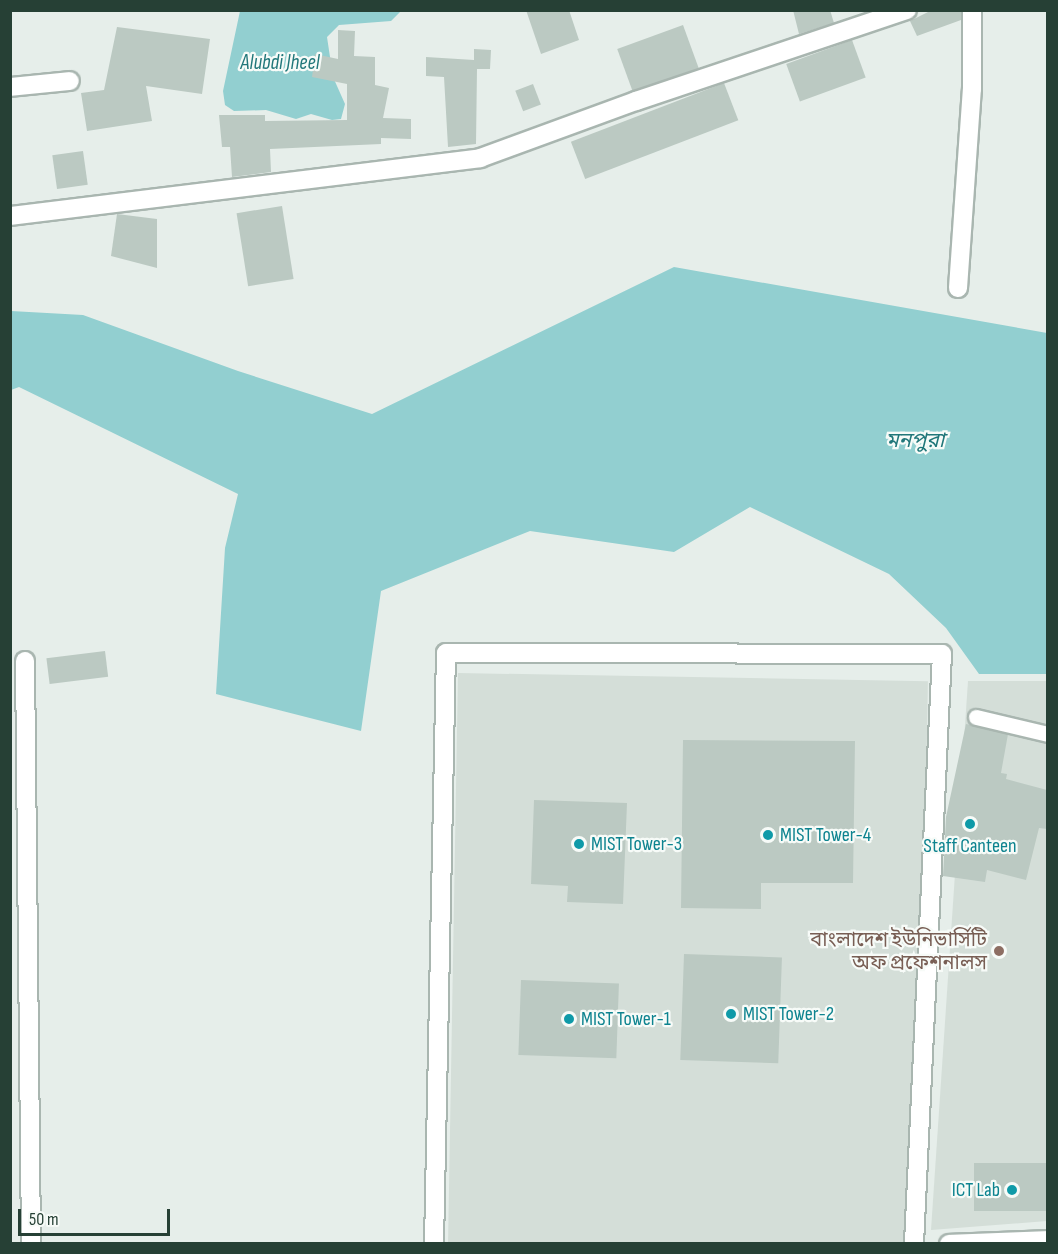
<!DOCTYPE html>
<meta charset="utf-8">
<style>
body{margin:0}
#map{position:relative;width:1058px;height:1254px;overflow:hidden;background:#e6eeea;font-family:"Sofia Sans Condensed","Noto Sans Bengali",sans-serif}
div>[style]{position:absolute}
.built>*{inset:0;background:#d4ded8;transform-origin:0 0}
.water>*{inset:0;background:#92cfd0}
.building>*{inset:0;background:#bbc9c2;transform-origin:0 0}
.roads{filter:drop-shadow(2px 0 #a9b6b0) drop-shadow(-2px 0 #a9b6b0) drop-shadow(0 2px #a9b6b0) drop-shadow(0 -2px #a9b6b0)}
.pedestrian>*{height:15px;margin:-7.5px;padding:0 7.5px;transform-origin:7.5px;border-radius:7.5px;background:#fff}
.minor>*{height:18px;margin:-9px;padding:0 9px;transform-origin:9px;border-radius:9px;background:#fff}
.tertiary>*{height:18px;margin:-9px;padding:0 9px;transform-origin:9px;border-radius:9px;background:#fff}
.dots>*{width:16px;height:16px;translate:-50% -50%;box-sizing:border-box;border:3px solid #f7fbf8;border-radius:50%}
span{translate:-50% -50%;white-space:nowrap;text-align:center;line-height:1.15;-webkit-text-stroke:4.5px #f7fbf8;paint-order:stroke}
.culture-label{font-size:20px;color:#0d838f}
.left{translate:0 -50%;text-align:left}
.right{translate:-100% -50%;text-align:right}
.education-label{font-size:20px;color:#785e54}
.water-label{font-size:21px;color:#21777a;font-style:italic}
.frame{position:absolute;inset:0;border:12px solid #264035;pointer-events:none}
.scale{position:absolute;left:18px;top:1209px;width:152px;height:27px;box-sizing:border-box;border:3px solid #264035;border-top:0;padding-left:8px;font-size:18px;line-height:21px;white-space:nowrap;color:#264035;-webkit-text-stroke:4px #f7fbf8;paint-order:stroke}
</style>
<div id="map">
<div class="built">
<div style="left:458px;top:673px;width:470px;height:571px;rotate:1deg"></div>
<div style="clip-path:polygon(968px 681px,1047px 681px,1047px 1221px,931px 1230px)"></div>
</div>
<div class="water">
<div style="clip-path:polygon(240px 11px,401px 11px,391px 21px,339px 25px,327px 37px,333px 77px,345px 104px,341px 119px,332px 120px,311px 114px,296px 119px,266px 110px,234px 111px,225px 105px,223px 91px)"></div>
<div style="clip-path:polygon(674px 267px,1047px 333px,1047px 674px,979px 674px,946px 628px,889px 574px,750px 507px,674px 552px,530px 531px,381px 591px,361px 731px,216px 694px,225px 548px,238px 494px,19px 387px,11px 390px,11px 311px,83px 315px,238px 371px,372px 414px)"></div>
</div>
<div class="building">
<div style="clip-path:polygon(526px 10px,569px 10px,579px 40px,541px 54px)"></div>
<div style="clip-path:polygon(793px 10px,830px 10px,834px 23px,799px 34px)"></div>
<div style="clip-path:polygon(932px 10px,961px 10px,961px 20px,917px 36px,910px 21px)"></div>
<div style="left:683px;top:25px;width:46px;height:70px;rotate:70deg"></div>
<div style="clip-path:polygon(117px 27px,210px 39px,202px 94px,146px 86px,152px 121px,87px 131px,81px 93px,104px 90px)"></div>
<div style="clip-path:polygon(338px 30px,355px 31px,354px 56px,375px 57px,375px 85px,389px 88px,383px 118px,411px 119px,411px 139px,381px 138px,381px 144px,270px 149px,271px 172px,232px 177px,230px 147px,222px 147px,219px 115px,265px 115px,265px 121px,347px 120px,347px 84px,312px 77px,315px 54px,338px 59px)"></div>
<div style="left:852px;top:40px;width:40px;height:70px;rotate:70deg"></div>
<div style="clip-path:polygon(474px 49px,491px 50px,490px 69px,477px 69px,476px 144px,448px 147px,444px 77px,426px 76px,426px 57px,474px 60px)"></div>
<div style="left:724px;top:83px;width:40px;height:164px;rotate:69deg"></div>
<div style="left:533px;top:84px;width:22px;height:19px;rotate:69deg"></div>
<div style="left:83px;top:151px;width:34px;height:31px;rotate:82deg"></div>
<div style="left:282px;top:206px;width:74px;height:46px;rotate:81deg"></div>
<div style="clip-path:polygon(117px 214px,157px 219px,157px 268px,111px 256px)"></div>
<div style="left:105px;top:651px;width:26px;height:59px;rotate:83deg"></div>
<div style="clip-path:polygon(966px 724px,1008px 734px,1001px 773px,1007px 774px,1006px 779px,1047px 790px,1047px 829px,1039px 828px,1026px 880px,987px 870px,985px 882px,943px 876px,946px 817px)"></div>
<div style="clip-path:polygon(683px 740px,855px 741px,853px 883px,761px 883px,761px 909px,681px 908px)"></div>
<div style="clip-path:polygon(534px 800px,627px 803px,623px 904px,567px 902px,568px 886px,531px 884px)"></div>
<div style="left:684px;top:954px;width:98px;height:106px;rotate:2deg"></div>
<div style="left:521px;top:980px;width:98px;height:75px;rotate:2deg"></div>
<div style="left:1047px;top:1163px;width:48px;height:73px;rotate:90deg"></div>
</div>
<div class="roads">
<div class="pedestrian">
<div style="left:976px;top:717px;width:74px;rotate:13.3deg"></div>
</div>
<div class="minor">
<div style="left:10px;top:87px;width:60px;rotate:-5.7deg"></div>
<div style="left:10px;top:216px;width:474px;rotate:-7deg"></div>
<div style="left:480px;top:158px;width:166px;rotate:-20.1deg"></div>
<div style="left:636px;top:101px;width:286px;rotate:-18.6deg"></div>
<div style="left:958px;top:288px;width:199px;rotate:-86deg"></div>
<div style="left:972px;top:89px;width:79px;rotate:-90deg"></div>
<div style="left:25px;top:661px;width:583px;rotate:89.41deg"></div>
<div style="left:434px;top:1244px;width:591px;rotate:-88.84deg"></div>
<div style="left:446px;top:653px;width:496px;rotate:0.1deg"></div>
<div style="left:942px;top:654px;width:591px;rotate:92.72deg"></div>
</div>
<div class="tertiary">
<div style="left:949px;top:1244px;width:99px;rotate:-2.3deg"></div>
</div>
</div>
<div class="dots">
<div style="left:970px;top:824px;background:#0f9aa8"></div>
<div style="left:768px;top:835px;background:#0f9aa8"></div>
<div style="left:579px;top:844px;background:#0f9aa8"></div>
<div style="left:999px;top:951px;background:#8d6e63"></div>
<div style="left:731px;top:1014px;background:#0f9aa8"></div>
<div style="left:569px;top:1019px;background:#0f9aa8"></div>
<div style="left:1012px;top:1190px;background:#0f9aa8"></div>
</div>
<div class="culture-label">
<span class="left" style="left:780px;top:835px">MIST Tower-4</span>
<span class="left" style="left:591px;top:844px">MIST Tower-3</span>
<span style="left:970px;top:846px">Staff Canteen</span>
<span class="left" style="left:743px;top:1014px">MIST Tower-2</span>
<span class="left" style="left:581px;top:1019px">MIST Tower-1</span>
<span class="right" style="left:1000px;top:1190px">ICT Lab</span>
</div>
<div class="education-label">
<span class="right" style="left:987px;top:952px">বাংলাদেশ ইউনিভার্সিটি<br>অফ প্রফেশনালস</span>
</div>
<div class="water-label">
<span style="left:280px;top:63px">Alubdi Jheel</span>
<span style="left:915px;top:441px">মনপুরা</span>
</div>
<div class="frame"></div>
<div class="scale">50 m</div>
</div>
